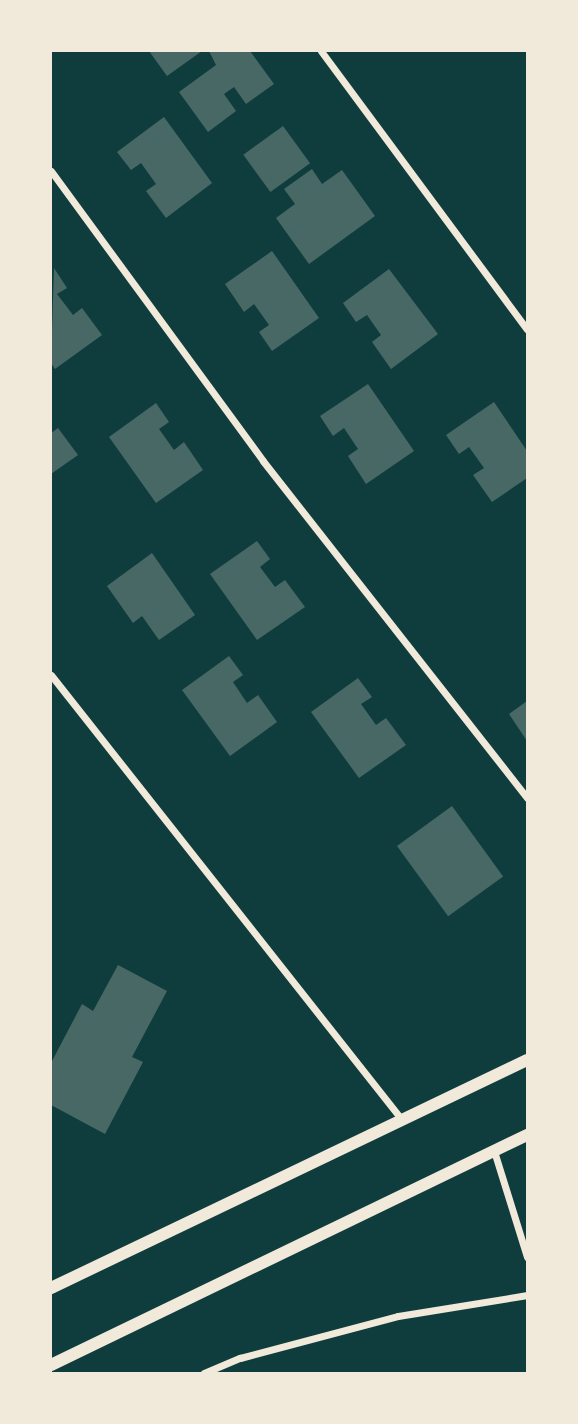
<!DOCTYPE html>
<style>
body{margin:0}
#map{position:relative;width:578px;height:1424px;overflow:hidden;background:#0f3d3e;font-family:"Crimson Pro",serif}
div>[style]{position:absolute}
.building>*{inset:0;background:#486865;transform-origin:0 0}
.minor>*{height:7px;margin:-3.5px;padding:0 3.5px;transform-origin:3.5px;border-radius:3.5px;background:#f1e9da}
.tertiary>*{height:12px;margin:-6px;padding:0 6px;transform-origin:6px;border-radius:6px;background:#f1e9da}
span{translate:-50% -50%;white-space:nowrap;text-align:center;line-height:1.15;-webkit-text-stroke:6px #f1e9da;paint-order:stroke}
.frame{position:absolute;inset:0;border:52px solid #f1e9da;pointer-events:none}
</style>
<div id="map">
<div class="building">
<div style="clip-path:polygon(149px 51px,202px 51px,167px 76px)"></div>
<div style="clip-path:polygon(209px 51px,250px 51px,274px 84px,246px 104px,234px 87px,224px 94px,236px 111px,208px 132px,179px 92px,216px 65px)"></div>
<div style="clip-path:polygon(164px 117px,212px 183px,166px 218px,146px 191px,156px 184px,141px 163px,131px 170px,117px 152px)"></div>
<div style="left:283px;top:126px;width:46px;height:49px;rotate:54deg"></div>
<div style="clip-path:polygon(312px 169px,322px 184px,342px 170px,375px 216px,309px 264px,276px 218px,295px 204px,284px 189px)"></div>
<div style="clip-path:polygon(272px 251px,319px 318px,272px 351px,259px 332px,269px 325px,254px 304px,244px 312px,225px 284px)"></div>
<div style="clip-path:polygon(54px 268px,67px 288px,57px 294px,73px 315px,82px 308px,102px 335px,55px 369px,51px 363px)"></div>
<div style="clip-path:polygon(389px 269px,438px 334px,391px 369px,372px 342px,381px 335px,367px 315px,356px 322px,343px 303px)"></div>
<div style="clip-path:polygon(368px 384px,414px 451px,366px 484px,348px 456px,358px 449px,344px 428px,333px 436px,320px 416px)"></div>
<div style="clip-path:polygon(494px 402px,527px 451px,527px 478px,492px 502px,473px 475px,484px 468px,469px 447px,459px 454px,446px 435px)"></div>
<div style="clip-path:polygon(156px 403px,169px 422px,159px 429px,174px 450px,184px 442px,203px 470px,156px 503px,109px 437px)"></div>
<div style="clip-path:polygon(58px 428px,78px 455px,51px 474px,51px 433px)"></div>
<div style="clip-path:polygon(257px 541px,270px 559px,260px 567px,275px 587px,285px 580px,305px 607px,257px 640px,210px 574px)"></div>
<div style="clip-path:polygon(152px 553px,195px 615px,159px 640px,142px 616px,133px 623px,107px 586px)"></div>
<div style="clip-path:polygon(229px 656px,243px 675px,233px 682px,247px 703px,258px 695px,277px 722px,230px 756px,182px 690px)"></div>
<div style="clip-path:polygon(358px 678px,372px 697px,361px 704px,376px 725px,386px 718px,406px 745px,359px 778px,311px 712px)"></div>
<div style="clip-path:polygon(527px 701px,527px 741px,509px 714px)"></div>
<div style="left:452px;top:806px;width:87px;height:68px;rotate:54deg"></div>
<div style="clip-path:polygon(118px 965px,167px 991px,132px 1057px,143px 1062px,105px 1134px,51px 1105px,51px 1063px,82px 1004px,93px 1011px)"></div>
</div>
<div class="minor">
<div style="left:321px;top:51px;width:346px;rotate:53.5deg"></div>
<div style="left:51px;top:171px;width:359px;rotate:53.8deg"></div>
<div style="left:263px;top:461px;width:428px;rotate:51.9deg"></div>
<div style="left:51px;top:675px;width:567px;rotate:51.73deg"></div>
<div style="left:494px;top:1151px;width:111px;rotate:72.7deg"></div>
<div style="left:204px;top:1373px;width:39px;rotate:-23deg"></div>
<div style="left:240px;top:1358px;width:163px;rotate:-14.9deg"></div>
<div style="left:398px;top:1316px;width:131px;rotate:-9.2deg"></div>
</div>
<div class="tertiary">
<div style="left:51px;top:1288px;width:528px;rotate:-25.59deg"></div>
<div style="left:51px;top:1365px;width:529px;rotate:-25.79deg"></div>
</div>
<div class="frame"></div>
</div>
